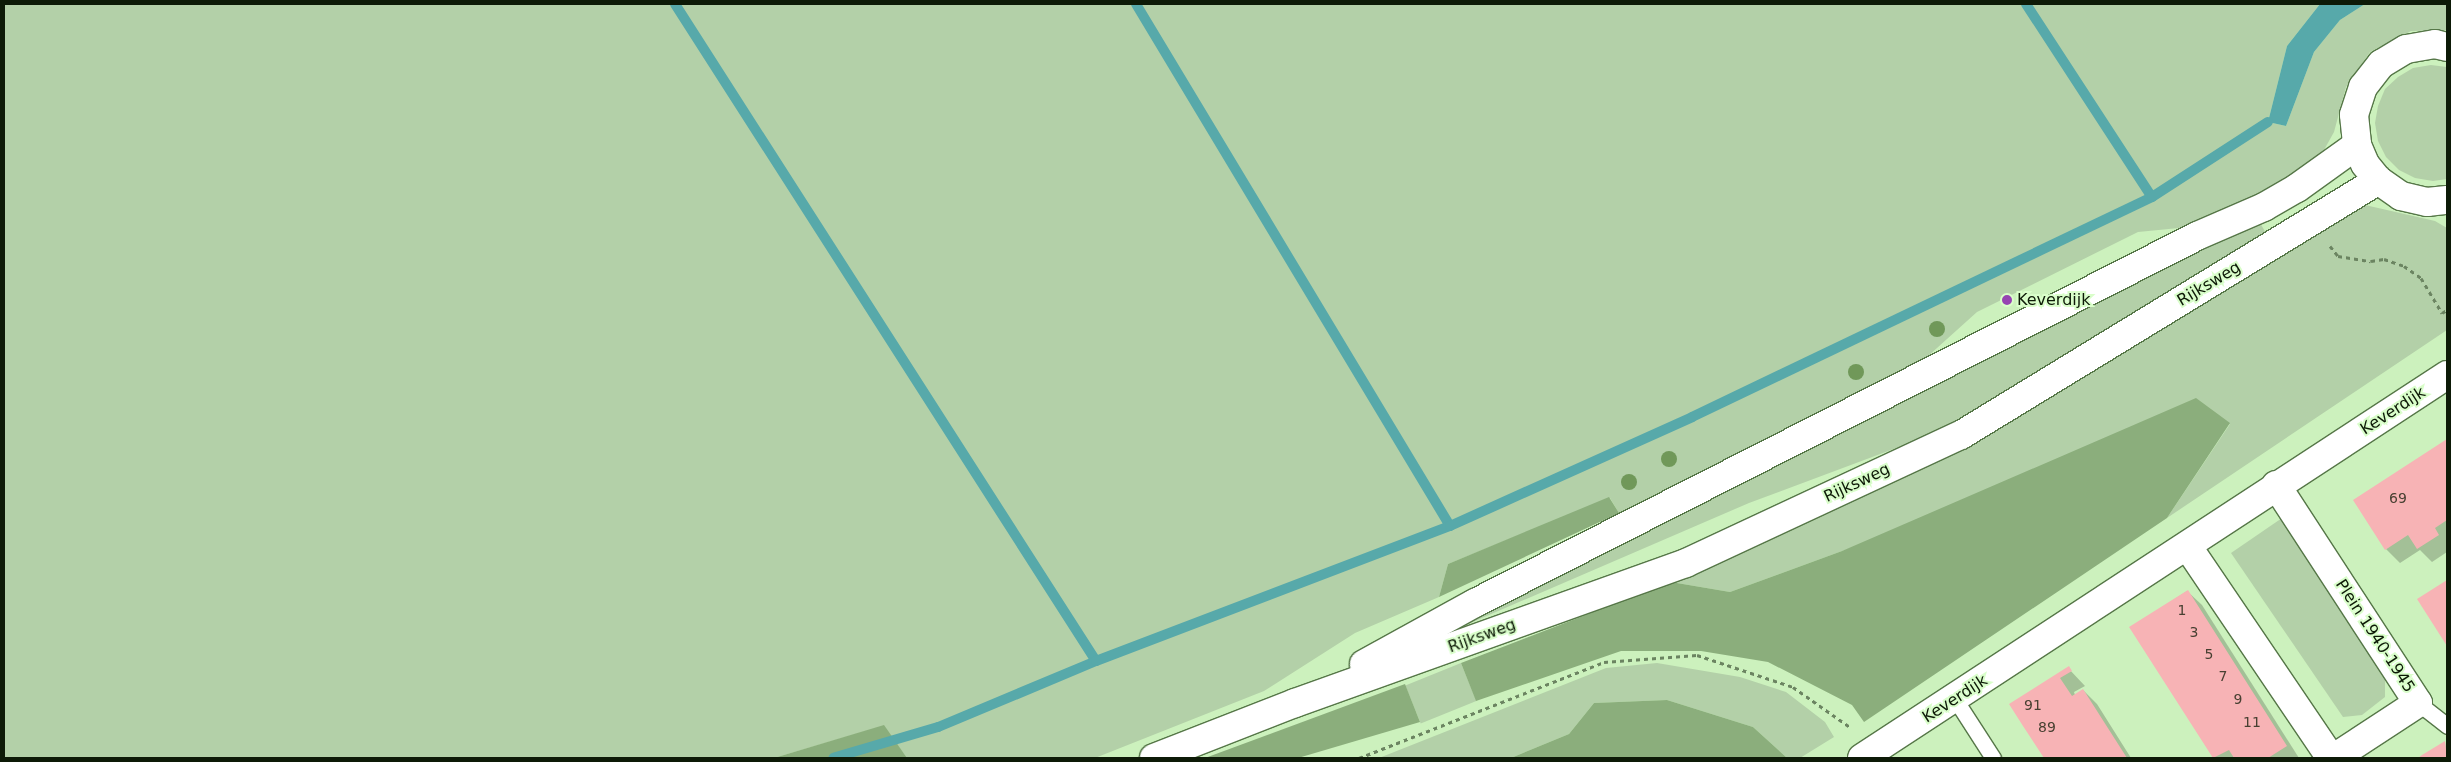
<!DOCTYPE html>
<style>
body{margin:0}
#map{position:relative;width:2451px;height:762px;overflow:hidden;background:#ccf1bd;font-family:"DejaVu Sans",sans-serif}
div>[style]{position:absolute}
.green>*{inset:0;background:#b3d0a8;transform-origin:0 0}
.forest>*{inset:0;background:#8bae7c}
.water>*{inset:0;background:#57a9aa}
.shadow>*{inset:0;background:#0003}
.stream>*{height:10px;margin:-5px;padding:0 5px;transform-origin:5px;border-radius:5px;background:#57a9aa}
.building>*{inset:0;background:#f7b3b5}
.path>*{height:3px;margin-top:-1.5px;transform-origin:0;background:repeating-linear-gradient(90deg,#6b8461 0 4px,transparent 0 8px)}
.roads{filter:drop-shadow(1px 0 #567748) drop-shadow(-1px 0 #567748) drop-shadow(0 1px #567748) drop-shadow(0 -1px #567748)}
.lane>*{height:15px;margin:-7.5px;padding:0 7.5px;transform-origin:7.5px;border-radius:7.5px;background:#fff}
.street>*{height:28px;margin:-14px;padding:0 14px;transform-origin:14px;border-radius:14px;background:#fff}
.secondary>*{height:28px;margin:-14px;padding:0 14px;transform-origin:14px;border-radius:14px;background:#fff}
.trees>*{width:16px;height:16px;margin:-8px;border-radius:50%;background:#709859}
.dots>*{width:14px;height:14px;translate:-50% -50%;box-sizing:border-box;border:2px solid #d9feca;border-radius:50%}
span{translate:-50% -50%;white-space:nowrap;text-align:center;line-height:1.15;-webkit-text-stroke:4px #d9feca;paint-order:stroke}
.number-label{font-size:14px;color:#484032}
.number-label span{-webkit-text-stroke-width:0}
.street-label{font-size:16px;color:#0d1a07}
.poi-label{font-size:16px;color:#0d1a07}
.left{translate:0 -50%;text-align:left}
.frame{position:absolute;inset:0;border:5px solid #0d1a07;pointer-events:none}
</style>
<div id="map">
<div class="green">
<div style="clip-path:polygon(4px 4px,2320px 4px,2287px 46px,2268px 122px,2286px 126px,2314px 52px,2340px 20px,2365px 4px,2447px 4px,2447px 30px,2411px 31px,2370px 52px,2346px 87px,2334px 132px,2324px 150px,2309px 164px,2270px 187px,2223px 212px,2179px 228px,2138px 232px,1977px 312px,1917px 366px,1688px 482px,1619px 513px,1610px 498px,1448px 564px,1439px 597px,1355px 633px,1264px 691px,1095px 758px,907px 758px,883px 726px,774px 758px,4px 758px)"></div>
<div style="clip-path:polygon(2431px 65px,2447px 67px,2447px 179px,2433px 181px,2415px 178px,2399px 170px,2386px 157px,2378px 141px,2375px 123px,2378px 106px,2385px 89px,2398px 77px,2413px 68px)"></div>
<div style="clip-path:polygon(2365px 205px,2435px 221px,2447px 228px,2447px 330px,2167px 518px,2230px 424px,1842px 551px,1730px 592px,1671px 582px,2357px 207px)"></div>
<div style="clip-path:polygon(2259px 221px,2267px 235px,2114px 330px,1939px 432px,1749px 503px,1403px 652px,2205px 244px)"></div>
<div style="clip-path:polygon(2285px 516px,2385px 672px,2385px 697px,2362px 715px,2343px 717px,2231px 553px)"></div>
<div style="left:1461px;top:663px;width:41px;height:60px;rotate:68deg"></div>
<div style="clip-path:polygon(1657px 663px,1740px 677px,1786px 692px,1825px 722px,1834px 737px,1800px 758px,1787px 758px,1753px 727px,1667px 700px,1594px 703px,1569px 734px,1511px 758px,1379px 758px,1606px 668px)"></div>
</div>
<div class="forest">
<div style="clip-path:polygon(2196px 398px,2230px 423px,2167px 518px,1864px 722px,1852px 705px,1768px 662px,1701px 651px,1621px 651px,1476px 701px,1461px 663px,1671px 582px,1730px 592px,1842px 551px)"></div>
<div style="clip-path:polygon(1609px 497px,1619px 513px,1439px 597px,1448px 564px)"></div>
<div style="clip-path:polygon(1405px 684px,1420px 722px,1298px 758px,1205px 758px)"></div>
<div style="clip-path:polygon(1667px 700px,1753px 727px,1787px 758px,1511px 758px,1569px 734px,1594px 703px)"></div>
<div style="clip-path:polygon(884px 725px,907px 758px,774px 758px)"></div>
</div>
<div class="water">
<div style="clip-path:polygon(2320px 4px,2365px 4px,2340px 20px,2314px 52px,2286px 126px,2268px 122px,2287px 46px)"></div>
</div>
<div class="shadow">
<div style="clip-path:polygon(2447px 440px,2447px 552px,2432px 562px,2420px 550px,2400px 563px,2386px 549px,2355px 500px)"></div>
<div style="clip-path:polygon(2447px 581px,2447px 644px,2419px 600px)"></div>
<div style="clip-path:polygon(2187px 591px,2202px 605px,2299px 758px,2214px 758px,2131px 628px)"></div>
<div style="clip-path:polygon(2068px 668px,2085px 686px,2074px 692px,2075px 695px,2083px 690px,2097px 704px,2131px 758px,2046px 758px,2011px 704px)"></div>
<div style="clip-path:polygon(2445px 742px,2447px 758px,2420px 758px)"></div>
</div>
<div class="stream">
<div style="left:675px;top:4px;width:780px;rotate:57.35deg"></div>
<div style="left:1096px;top:661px;width:171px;rotate:157.3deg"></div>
<div style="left:938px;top:727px;width:109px;rotate:163.6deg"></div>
<div style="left:1136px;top:4px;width:609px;rotate:58.97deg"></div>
<div style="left:2026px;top:4px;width:230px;rotate:56.9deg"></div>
<div style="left:1096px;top:661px;width:379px;rotate:-20.9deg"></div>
<div style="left:1450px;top:526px;width:265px;rotate:-24.2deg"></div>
<div style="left:1692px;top:417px;width:510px;rotate:-25.56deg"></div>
<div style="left:2152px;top:197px;width:138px;rotate:-32.9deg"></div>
</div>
<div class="building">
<div style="clip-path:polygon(2447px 439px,2447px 520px,2435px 528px,2439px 535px,2417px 549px,2408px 535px,2385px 550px,2353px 500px)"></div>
<div style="clip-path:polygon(2447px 580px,2447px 646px,2417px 599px)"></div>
<div style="clip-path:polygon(2188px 590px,2287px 746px,2268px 758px,2234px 758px,2229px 750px,2213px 758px,2129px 627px)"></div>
<div style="clip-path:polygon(2069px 666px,2072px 671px,2060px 678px,2072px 696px,2083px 689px,2127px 758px,2044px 758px,2023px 726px,2009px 704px)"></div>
<div style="clip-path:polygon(2445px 741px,2447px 758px,2418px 758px,2422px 755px)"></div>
</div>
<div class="path">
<div style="left:2330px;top:246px;width:13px;rotate:51deg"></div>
<div style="left:2338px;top:256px;width:33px;rotate:9deg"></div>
<div style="left:2371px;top:261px;width:13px;rotate:-9deg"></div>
<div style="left:2384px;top:259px;width:21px;rotate:19deg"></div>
<div style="left:2404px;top:266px;width:21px;rotate:35deg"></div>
<div style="left:2421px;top:278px;width:41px;rotate:59deg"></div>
<div style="left:2442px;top:313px;width:6px;rotate:-31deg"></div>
<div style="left:1359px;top:758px;width:263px;rotate:-21.4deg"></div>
<div style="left:1604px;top:662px;width:93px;rotate:-4.3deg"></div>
<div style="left:1697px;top:655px;width:101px;rotate:18.4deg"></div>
<div style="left:1793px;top:687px;width:70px;rotate:35.1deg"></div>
</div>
<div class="roads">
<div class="lane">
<div style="left:1955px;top:699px;width:70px;rotate:57.2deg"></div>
<div style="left:2418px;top:703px;width:37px;rotate:38deg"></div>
</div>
<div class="street">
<div style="left:2276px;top:485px;width:260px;rotate:56.9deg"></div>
<div style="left:2418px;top:703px;width:100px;rotate:146.8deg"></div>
<div style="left:2188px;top:547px;width:255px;rotate:55.9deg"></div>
<div style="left:1862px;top:758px;width:699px;rotate:-33.21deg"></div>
</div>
<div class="secondary">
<div style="left:2447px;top:47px;width:12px;rotate:-166deg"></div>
<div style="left:2435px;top:44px;width:29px;rotate:170deg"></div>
<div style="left:2406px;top:49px;width:29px;rotate:149deg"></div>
<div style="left:2381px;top:64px;width:29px;rotate:128deg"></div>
<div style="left:2363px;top:87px;width:29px;rotate:108deg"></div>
<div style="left:2354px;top:115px;width:30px;rotate:84deg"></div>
<div style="left:2357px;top:145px;width:21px;rotate:67deg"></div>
<div style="left:2365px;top:164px;width:21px;rotate:51deg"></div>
<div style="left:2378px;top:180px;width:28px;rotate:35deg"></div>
<div style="left:2401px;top:196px;width:27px;rotate:13deg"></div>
<div style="left:2427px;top:202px;width:20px;rotate:-6deg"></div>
<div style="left:1364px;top:664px;width:127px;rotate:-28.8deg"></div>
<div style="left:1475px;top:603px;width:810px;rotate:-26.94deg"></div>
<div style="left:2197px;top:236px;width:73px;rotate:-23.4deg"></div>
<div style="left:2264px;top:207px;width:38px;rotate:-30deg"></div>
<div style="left:2297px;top:188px;width:74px;rotate:-35.6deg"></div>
<div style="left:1154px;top:758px;width:151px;rotate:-21.3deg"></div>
<div style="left:1295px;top:703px;width:415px;rotate:-19.7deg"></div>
<div style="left:1686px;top:563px;width:303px;rotate:-25deg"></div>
<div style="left:1961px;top:435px;width:489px;rotate:-31.4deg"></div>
</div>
</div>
<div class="trees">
<div style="left:1937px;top:329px"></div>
<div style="left:1856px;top:372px"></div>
<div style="left:1669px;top:459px"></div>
<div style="left:1629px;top:482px"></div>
</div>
<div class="dots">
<div style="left:2007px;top:300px;background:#9643b2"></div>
</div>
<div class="number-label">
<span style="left:2398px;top:498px">69</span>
<span style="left:2182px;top:610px">1</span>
<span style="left:2194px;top:632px">3</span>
<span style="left:2209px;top:654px">5</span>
<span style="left:2223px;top:676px">7</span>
<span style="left:2238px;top:699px">9</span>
<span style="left:2033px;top:705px">91</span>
<span style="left:2252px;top:722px">11</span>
<span style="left:2047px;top:727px">89</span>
</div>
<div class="street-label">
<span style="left:2209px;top:284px;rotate:-31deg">Rijksweg</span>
<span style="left:2393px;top:411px;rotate:-33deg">Keverdijk</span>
<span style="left:1857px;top:483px;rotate:-25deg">Rijksweg</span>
<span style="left:1482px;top:636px;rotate:-20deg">Rijksweg</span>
<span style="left:2375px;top:636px;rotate:57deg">Plein 1940-1945</span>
<span style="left:1955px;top:699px;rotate:-33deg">Keverdijk</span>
</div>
<div class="poi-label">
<span class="left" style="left:2017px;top:300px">Keverdijk</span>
</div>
<div class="frame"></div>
</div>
